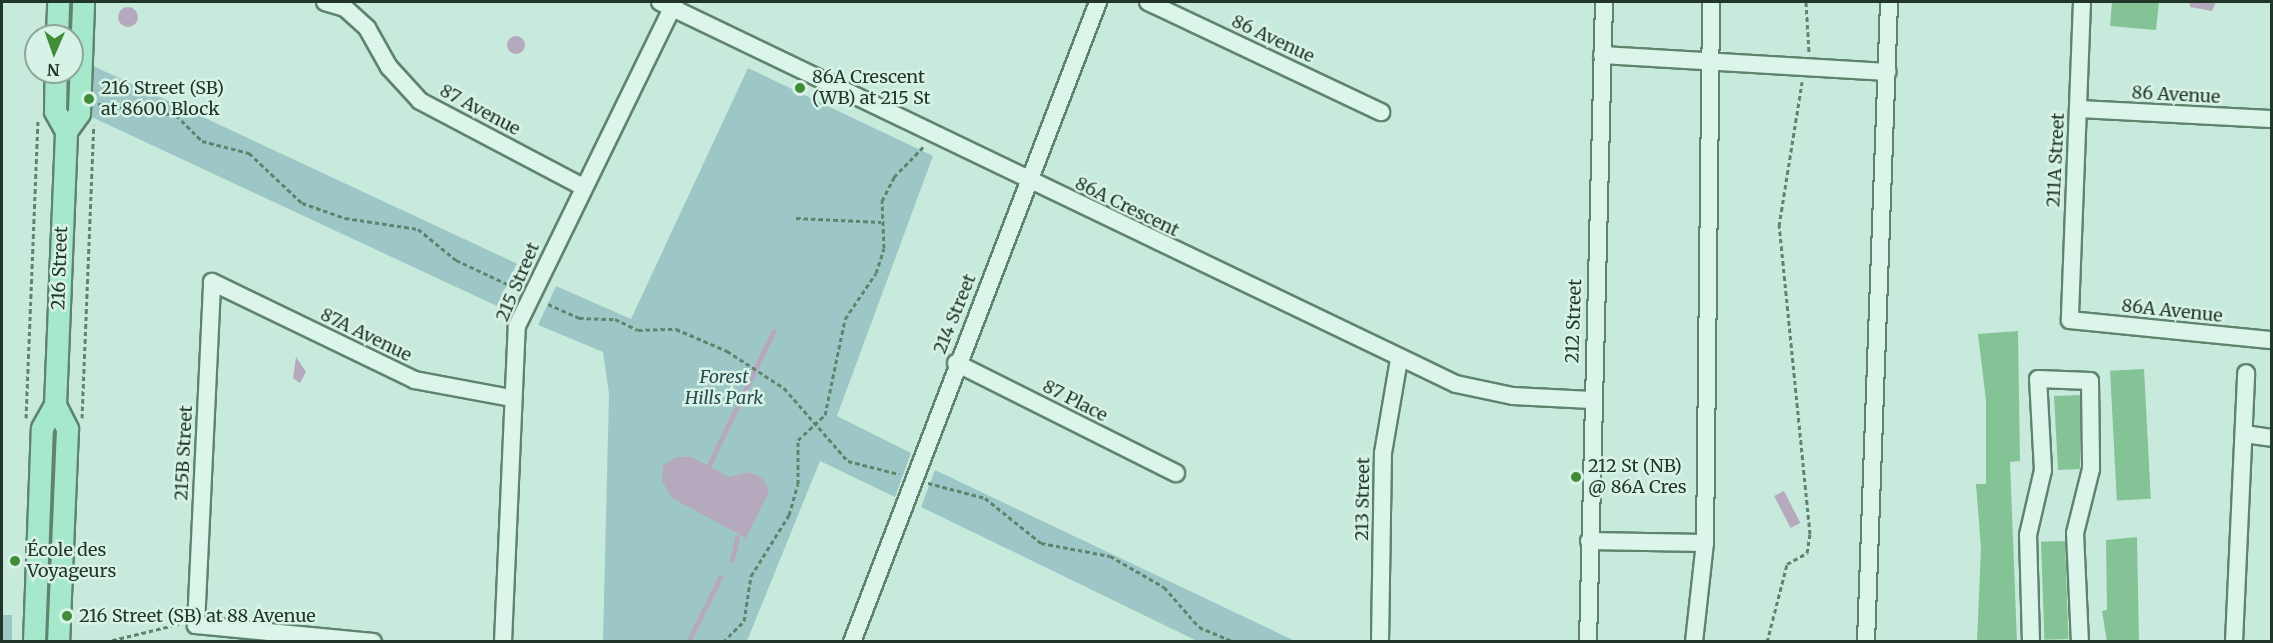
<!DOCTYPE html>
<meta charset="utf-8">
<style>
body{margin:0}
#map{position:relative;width:2273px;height:643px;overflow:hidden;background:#c8eadc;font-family:Merriweather,serif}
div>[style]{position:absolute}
.green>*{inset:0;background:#9dc7c6;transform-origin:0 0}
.water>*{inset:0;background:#b5a9be;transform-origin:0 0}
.round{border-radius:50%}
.stream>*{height:4.5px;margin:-2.25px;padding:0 2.25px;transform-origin:2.25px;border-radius:2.25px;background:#b5a9be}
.building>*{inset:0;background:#83c396;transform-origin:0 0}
.path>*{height:3px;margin-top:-1.5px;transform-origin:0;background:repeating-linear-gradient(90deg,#5f846e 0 4.5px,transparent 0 7.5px)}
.roads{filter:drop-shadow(2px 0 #5f846e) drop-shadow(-2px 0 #5f846e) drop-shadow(0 2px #5f846e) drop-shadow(0 -2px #5f846e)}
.minor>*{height:16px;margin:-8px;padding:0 8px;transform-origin:8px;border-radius:8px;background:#dbf5ea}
.major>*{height:21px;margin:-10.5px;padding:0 10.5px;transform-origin:10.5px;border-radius:10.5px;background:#a5e8cb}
.dots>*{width:16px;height:16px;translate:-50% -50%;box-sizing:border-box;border:3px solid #d7f2e7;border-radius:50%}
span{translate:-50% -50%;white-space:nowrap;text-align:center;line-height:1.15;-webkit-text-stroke:5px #d7f2e7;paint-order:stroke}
.street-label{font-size:18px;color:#213629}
.poi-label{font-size:18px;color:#213629}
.left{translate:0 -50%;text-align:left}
.park-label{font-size:18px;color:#2a4b50;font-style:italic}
.frame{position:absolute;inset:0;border:3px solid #213629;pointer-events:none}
.north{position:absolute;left:24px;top:24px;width:60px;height:60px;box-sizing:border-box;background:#d7f2e7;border:2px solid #8ea79b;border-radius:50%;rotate:182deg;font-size:16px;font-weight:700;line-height:24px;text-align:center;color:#213629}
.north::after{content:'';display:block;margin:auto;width:21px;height:27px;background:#418c36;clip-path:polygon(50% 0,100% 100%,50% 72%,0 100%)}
</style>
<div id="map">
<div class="green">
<div style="left:89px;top:64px;width:472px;height:47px;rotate:25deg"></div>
<div style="clip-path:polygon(748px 68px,933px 156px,837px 416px,911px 453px,895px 497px,820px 461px,747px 641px,603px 641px,609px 394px,603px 352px,538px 325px,556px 286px,631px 319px)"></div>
<div style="clip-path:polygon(935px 470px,1295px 641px,1197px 641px,921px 507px)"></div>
<div style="left:2px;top:615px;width:10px;height:26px"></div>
</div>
<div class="water">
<div style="clip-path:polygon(2216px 2px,2212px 11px,2190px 7px,2190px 2px)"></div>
<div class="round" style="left:118px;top:7px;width:20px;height:20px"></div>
<div class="round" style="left:507px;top:36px;width:18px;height:18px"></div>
<div style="clip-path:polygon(296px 357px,306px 372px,300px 383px,293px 378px)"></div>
<div style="clip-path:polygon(676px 457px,692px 457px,729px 477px,749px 472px,763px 478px,769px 492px,746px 538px,672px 498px,662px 481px,663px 466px)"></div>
<div style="left:1784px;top:491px;width:36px;height:11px;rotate:63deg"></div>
</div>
<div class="stream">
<div style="left:709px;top:465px;width:148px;rotate:-64.3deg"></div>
<div style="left:732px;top:560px;width:23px;rotate:-77deg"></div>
<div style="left:688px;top:642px;width:72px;rotate:-63.4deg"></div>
</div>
<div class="building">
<div style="clip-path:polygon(2112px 2px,2159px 2px,2156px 30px,2110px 26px)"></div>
<div style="clip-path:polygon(2018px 331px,2020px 461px,2010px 462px,2017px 642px,1977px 642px,1981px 548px,1976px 484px,1986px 484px,1986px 401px,1978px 334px)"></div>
<div style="left:2144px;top:369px;width:130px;height:34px;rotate:87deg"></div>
<div style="clip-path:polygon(2080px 395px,2080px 469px,2058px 470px,2054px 396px)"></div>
<div style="clip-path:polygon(2137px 537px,2139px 642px,2107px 642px,2102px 611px,2107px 610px,2106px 540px)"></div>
<div style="left:2065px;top:541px;width:98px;height:24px;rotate:88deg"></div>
</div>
<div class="path">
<div style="left:1806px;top:2px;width:51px;rotate:86.6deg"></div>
<div style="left:98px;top:104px;width:79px;rotate:8deg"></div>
<div style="left:176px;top:115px;width:37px;rotate:45deg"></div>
<div style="left:202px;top:141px;width:49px;rotate:14.3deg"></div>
<div style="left:249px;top:153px;width:73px;rotate:43.3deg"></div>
<div style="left:302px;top:203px;width:46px;rotate:19.2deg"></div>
<div style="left:345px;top:218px;width:74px;rotate:8.6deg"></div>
<div style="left:418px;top:229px;width:49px;rotate:39.2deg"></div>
<div style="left:456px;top:260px;width:68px;rotate:25.1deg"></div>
<div style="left:796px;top:218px;width:85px;rotate:2.7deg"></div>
<div style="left:548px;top:304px;width:34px;rotate:24deg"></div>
<div style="left:579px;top:318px;width:36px;rotate:2deg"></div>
<div style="left:615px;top:319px;width:25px;rotate:26deg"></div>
<div style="left:638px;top:330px;width:38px;rotate:-2deg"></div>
<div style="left:676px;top:329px;width:56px;rotate:23.3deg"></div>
<div style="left:727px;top:351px;width:68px;rotate:33deg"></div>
<div style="left:784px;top:388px;width:97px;rotate:48.8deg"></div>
<div style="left:848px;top:461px;width:53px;rotate:14.3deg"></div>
<div style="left:26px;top:418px;width:299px;rotate:-87.7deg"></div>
<div style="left:82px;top:418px;width:293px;rotate:-87.7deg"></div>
<div style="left:928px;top:483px;width:59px;rotate:14.7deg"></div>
<div style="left:985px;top:498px;width:72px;rotate:38.8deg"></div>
<div style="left:1041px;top:543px;width:70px;rotate:10.7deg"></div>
<div style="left:1110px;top:556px;width:62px;rotate:29.9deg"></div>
<div style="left:1164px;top:587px;width:53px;rotate:48.8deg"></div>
<div style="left:1199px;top:627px;width:39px;rotate:23deg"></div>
<div style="left:105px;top:642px;width:76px;rotate:-13.7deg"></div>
<div style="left:723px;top:642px;width:30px;rotate:-45deg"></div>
<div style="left:744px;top:621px;width:46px;rotate:-81.2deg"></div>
<div style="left:751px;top:576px;width:72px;rotate:-58.1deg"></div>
<div style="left:789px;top:515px;width:32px;rotate:-74deg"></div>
<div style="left:798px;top:484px;width:44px;rotate:-90deg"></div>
<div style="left:798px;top:440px;width:37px;rotate:-43deg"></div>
<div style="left:825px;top:415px;width:98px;rotate:-78.2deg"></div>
<div style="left:845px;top:319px;width:55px;rotate:-56deg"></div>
<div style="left:876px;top:273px;width:26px;rotate:-72deg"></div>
<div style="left:884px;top:248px;width:47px;rotate:-92.4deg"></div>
<div style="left:882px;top:201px;width:27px;rotate:-63deg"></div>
<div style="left:894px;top:177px;width:43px;rotate:-45.9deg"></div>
<div style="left:1767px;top:642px;width:81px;rotate:-75.6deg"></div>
<div style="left:1787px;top:564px;width:23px;rotate:-29deg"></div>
<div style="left:1807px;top:553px;width:19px;rotate:-81deg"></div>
<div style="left:1810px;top:534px;width:310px;rotate:-95.7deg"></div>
<div style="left:1779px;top:226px;width:146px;rotate:-80.9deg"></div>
</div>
<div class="roads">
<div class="minor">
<div style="left:325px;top:2px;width:21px;rotate:17deg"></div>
<div style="left:345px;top:8px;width:30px;rotate:42deg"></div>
<div style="left:367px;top:28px;width:45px;rotate:60.6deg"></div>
<div style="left:389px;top:67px;width:46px;rotate:47.6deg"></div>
<div style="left:420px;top:101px;width:184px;rotate:27.8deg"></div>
<div style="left:660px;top:2px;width:883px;rotate:25.64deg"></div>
<div style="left:1456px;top:384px;width:58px;rotate:11.9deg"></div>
<div style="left:1513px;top:396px;width:78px;rotate:2.9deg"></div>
<div style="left:1148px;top:2px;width:258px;rotate:25.3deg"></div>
<div style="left:2082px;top:2px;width:318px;rotate:92.2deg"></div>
<div style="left:2070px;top:320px;width:203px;rotate:5.7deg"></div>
<div style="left:1602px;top:55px;width:286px;rotate:3.4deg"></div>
<div style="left:2078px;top:109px;width:194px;rotate:3deg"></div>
<div style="left:956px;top:363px;width:246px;rotate:26.6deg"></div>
<div style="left:2244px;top:434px;width:28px;rotate:8deg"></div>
<div style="left:1589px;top:541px;width:116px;rotate:1deg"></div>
<div style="left:373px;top:642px;width:178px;rotate:-174.5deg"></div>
<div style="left:196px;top:625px;width:343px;rotate:-87.3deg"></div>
<div style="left:212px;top:282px;width:225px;rotate:25.8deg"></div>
<div style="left:415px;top:380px;width:98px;rotate:10.6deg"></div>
<div style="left:503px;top:642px;width:316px;rotate:-87.5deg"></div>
<div style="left:517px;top:326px;width:360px;rotate:-64deg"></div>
<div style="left:852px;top:642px;width:686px;rotate:-68.97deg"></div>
<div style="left:1380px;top:642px;width:189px;rotate:-89.1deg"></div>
<div style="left:1383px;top:453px;width:95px;rotate:-80.3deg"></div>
<div style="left:1588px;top:642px;width:640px;rotate:-88.57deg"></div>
<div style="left:1694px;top:642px;width:100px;rotate:-83.7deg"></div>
<div style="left:1705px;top:543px;width:541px;rotate:-89.36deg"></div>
<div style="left:1866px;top:642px;width:640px;rotate:-87.94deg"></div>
<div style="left:2031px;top:642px;width:107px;rotate:-91.6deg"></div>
<div style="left:2028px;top:535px;width:67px;rotate:-77deg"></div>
<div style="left:2043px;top:470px;width:91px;rotate:-93.1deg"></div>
<div style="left:2038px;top:379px;width:52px;rotate:2.2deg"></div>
<div style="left:2090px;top:381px;width:88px;rotate:89.3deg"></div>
<div style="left:2091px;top:469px;width:66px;rotate:104deg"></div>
<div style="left:2075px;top:533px;width:109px;rotate:87.4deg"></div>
<div style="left:2234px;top:642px;width:269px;rotate:-87.4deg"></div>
</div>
<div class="major">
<div style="left:57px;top:36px;width:34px;rotate:-88deg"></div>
<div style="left:66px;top:131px;width:22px;rotate:-54deg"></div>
<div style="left:79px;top:113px;width:111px;rotate:-87.9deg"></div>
<div style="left:55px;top:405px;width:27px;rotate:63deg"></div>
<div style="left:67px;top:429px;width:213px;rotate:92.4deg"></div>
<div style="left:34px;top:642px;width:214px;rotate:-87.9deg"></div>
<div style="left:42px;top:428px;width:26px;rotate:-61deg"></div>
<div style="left:55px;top:405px;width:173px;rotate:-87.7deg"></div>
<div style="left:62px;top:232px;width:101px;rotate:-87.7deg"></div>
<div style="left:66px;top:131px;width:23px;rotate:-119deg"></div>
<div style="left:55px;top:111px;width:39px;rotate:-89deg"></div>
</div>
</div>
<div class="dots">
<div style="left:800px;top:88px;background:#418c36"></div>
<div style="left:89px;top:99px;background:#418c36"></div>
<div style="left:1576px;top:477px;background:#418c36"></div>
<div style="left:15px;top:561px;background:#418c36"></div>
<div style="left:67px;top:616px;background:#418c36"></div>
</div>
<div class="street-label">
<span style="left:1273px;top:39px;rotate:25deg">86 Avenue</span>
<span style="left:2176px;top:95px;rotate:3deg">86 Avenue</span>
<span style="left:480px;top:110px;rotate:28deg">87 Avenue</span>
<span style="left:2056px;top:160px;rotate:-87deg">211A Street</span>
<span style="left:1127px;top:207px;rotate:26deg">86A Crescent</span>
<span style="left:60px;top:268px;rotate:-88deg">216 Street</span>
<span style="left:518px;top:282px;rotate:-67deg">215 Street</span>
<span style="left:2172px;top:311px;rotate:6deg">86A Avenue</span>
<span style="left:955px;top:314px;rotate:-68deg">214 Street</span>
<span style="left:1574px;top:321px;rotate:-88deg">212 Street</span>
<span style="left:366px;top:335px;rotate:26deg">87A Avenue</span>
<span style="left:1075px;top:401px;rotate:27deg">87 Place</span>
<span style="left:184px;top:453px;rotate:-87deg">215B Street</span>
<span style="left:1363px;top:499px;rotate:-89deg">213 Street</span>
</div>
<div class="poi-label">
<span class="left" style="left:812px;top:88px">86A Crescent<br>(WB) at 215 St</span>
<span class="left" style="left:101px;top:99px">216 Street (SB)<br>at 8600 Block</span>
<span class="left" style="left:1588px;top:477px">212 St (NB)<br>@ 86A Cres</span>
<span class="left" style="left:27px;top:561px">École des<br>Voyageurs</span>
<span class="left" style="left:79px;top:616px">216 Street (SB) at 88 Avenue</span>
</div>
<div class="park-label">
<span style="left:724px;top:388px">Forest<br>Hills Park</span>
</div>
<div class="frame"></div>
<div class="north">N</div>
</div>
